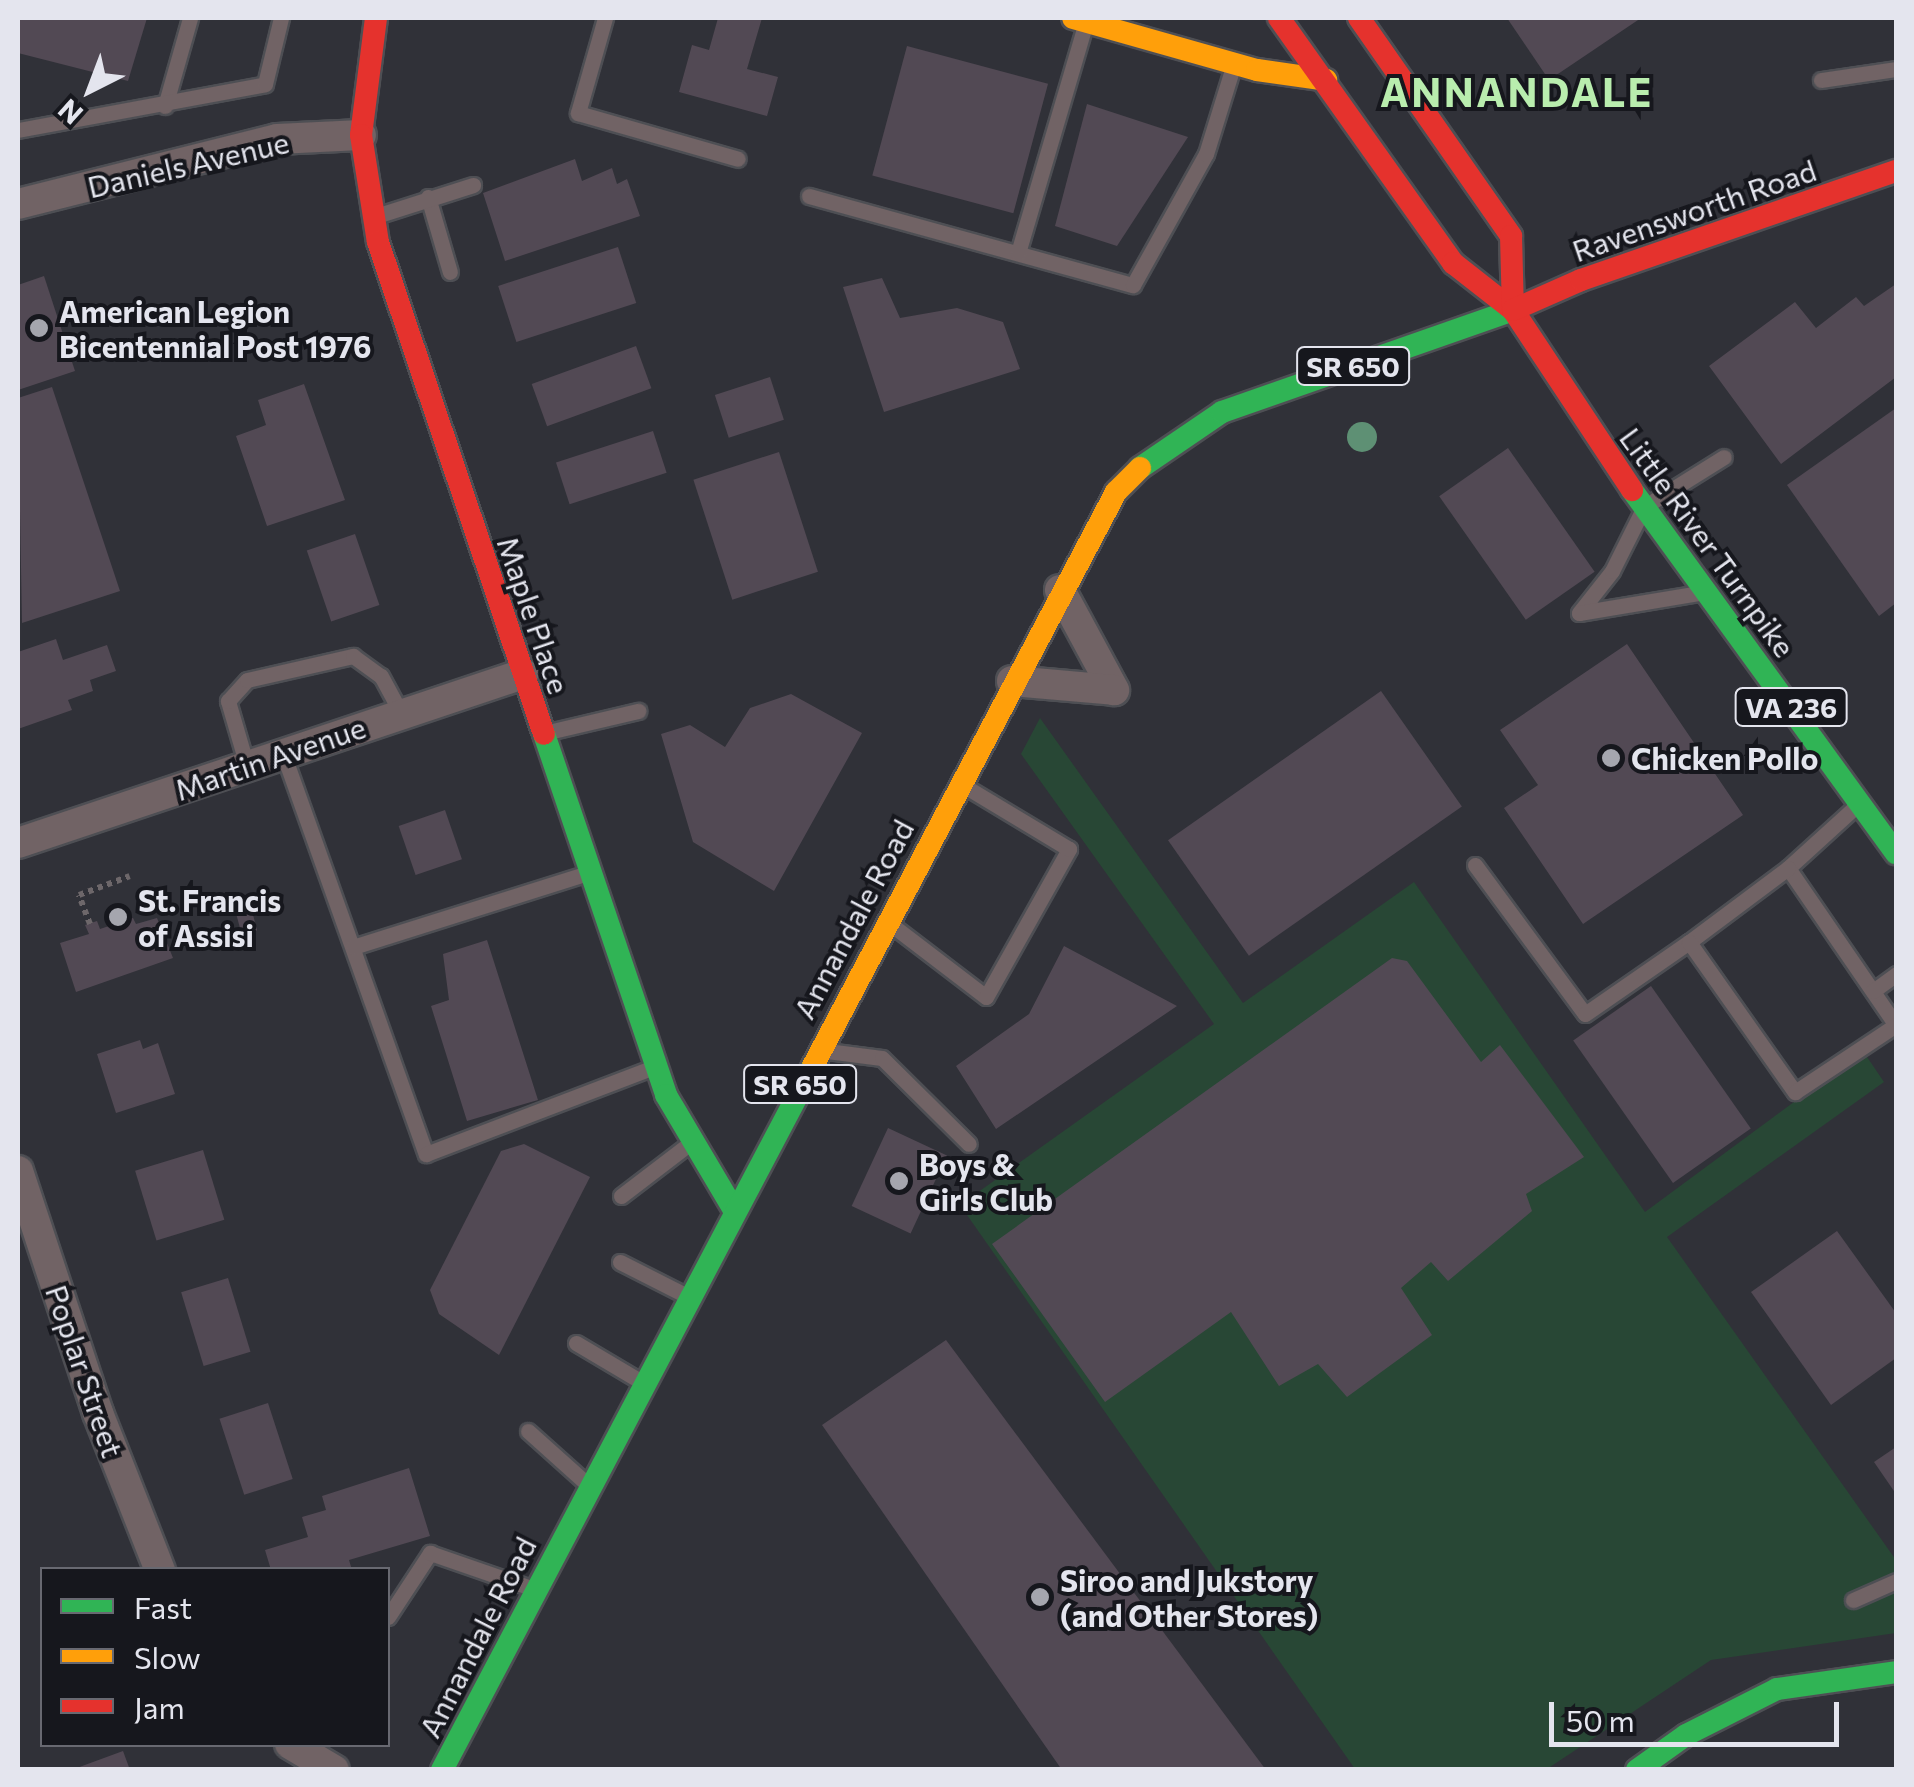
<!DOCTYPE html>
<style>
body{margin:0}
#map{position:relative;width:1914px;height:1787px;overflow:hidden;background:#303138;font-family:Commissioner,sans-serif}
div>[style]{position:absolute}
.green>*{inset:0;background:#284735}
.building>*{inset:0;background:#524954;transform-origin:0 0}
.path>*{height:6px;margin-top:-3px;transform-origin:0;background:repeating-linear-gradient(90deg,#6d676a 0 5px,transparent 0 10px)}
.roads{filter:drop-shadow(2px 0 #4e4f54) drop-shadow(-2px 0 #4e4f54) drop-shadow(0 2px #4e4f54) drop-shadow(0 -2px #4e4f54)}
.lane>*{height:15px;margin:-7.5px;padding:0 7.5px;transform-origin:7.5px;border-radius:7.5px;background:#716365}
.street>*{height:30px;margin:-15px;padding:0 15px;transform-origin:15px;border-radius:15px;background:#716365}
.fast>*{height:22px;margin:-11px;padding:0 11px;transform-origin:11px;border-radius:11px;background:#30b455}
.slow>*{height:22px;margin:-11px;padding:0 11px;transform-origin:11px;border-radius:11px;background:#ff9f0a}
.jam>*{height:22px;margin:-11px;padding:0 11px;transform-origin:11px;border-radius:11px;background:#e5322d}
.trees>*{width:30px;height:30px;margin:-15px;border-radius:50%;background:#5e9074}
.dots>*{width:28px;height:28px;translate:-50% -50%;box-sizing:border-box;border:5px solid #16171d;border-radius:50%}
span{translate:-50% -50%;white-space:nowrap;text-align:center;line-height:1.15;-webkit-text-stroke:8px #16171d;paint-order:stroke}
.shield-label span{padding:2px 8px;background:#16171d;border:2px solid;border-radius:8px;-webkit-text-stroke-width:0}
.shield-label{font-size:28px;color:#e4e5ee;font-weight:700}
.street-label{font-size:30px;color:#e4e5ee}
.poi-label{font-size:30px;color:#e4e5ee;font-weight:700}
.left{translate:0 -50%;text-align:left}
.district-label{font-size:40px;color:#b9edae;font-weight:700;letter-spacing:2.5px}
.frame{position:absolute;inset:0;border:20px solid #e4e5ee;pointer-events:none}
.legend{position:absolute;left:40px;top:1567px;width:350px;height:180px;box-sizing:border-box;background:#16171d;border:2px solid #686971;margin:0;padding:12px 18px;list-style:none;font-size:30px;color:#e4e5ee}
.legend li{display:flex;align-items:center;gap:20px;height:50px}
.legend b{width:50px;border:2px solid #686971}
.north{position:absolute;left:40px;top:40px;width:100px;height:100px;-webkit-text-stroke:8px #16171d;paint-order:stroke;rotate:222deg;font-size:28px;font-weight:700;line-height:40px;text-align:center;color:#e4e5ee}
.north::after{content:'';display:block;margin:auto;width:35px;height:45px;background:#e4e5ee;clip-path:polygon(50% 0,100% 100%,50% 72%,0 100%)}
.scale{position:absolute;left:1549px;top:1702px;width:290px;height:45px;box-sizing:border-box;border:5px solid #e4e5ee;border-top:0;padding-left:12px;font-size:30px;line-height:35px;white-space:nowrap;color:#e4e5ee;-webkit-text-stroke:8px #16171d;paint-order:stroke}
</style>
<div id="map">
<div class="green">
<div style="clip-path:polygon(1040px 718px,1243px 1003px,1414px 882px,1645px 1212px,1863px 1051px,1884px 1082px,1667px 1237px,1896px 1560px,1896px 1633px,1711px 1660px,1547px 1769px,1355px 1769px,960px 1205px,1214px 1024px,1021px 754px)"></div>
</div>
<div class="building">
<div style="clip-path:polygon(18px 18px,147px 18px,128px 81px,18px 53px)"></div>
<div style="clip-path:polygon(718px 18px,762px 18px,747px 69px,778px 77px,767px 116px,679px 92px,692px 45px,709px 50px)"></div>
<div style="clip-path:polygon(1507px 18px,1641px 18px,1549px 80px)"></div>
<div style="left:907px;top:46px;width:146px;height:134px;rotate:15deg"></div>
<div style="clip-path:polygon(1087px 104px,1188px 137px,1117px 246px,1055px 226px)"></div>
<div style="clip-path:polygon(575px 159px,582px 181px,612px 168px,617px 184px,627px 179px,640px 216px,505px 261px,483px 193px)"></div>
<div style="left:618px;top:247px;width:59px;height:126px;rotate:72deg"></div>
<div style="clip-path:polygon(44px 276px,75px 371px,18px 390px,18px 285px)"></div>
<div style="clip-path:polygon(882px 278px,900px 318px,957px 308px,1003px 322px,1020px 369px,884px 412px,843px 287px)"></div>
<div style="clip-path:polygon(1896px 284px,1896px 377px,1781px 464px,1709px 366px,1795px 302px,1816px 328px,1856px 297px,1864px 306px)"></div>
<div style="left:636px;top:346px;width:45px;height:111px;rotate:70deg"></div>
<div style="left:770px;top:377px;width:45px;height:58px;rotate:72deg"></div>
<div style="clip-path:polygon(304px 384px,345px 500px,267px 526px,236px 436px,266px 425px,258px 400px)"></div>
<div style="clip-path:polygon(52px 387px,120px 591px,22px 623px,18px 398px)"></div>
<div style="clip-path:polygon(1896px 408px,1896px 603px,1879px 616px,1787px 485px)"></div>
<div style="left:653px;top:431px;width:44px;height:102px;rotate:72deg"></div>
<div style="left:1508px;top:448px;width:151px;height:84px;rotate:55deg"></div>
<div style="left:779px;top:452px;width:126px;height:90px;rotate:72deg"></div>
<div style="left:355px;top:534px;width:75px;height:51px;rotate:71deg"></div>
<div style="clip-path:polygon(56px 639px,63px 660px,107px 645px,116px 671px,90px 680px,93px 691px,68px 700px,72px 710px,18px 729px,18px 652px)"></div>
<div style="clip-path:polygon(1627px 644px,1743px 815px,1583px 924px,1504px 808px,1538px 785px,1500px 730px)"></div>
<div style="left:1381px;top:691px;width:141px;height:260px;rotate:55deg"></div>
<div style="clip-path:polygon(791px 694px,862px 733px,774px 891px,693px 842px,661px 734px,690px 725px,725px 747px,750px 708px)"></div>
<div style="left:445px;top:810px;width:52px;height:49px;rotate:71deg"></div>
<div style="left:252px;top:911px;width:20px;height:16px;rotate:75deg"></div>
<div style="clip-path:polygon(133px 918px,136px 924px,157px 918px,173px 958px,76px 992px,60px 943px,89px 934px,85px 925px,97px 921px,100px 929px)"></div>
<div style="clip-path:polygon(487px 940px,538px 1100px,467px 1121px,431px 1006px,449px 1000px,443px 954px)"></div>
<div style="clip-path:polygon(1064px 946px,1177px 1006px,996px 1129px,956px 1066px,1029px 1014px)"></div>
<div style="clip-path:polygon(1392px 958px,1407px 961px,1481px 1062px,1500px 1045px,1584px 1157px,1526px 1194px,1532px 1211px,1448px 1281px,1431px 1262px,1401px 1288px,1432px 1335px,1347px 1397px,1318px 1364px,1279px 1386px,1231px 1312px,1105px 1402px,992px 1244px)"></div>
<div style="left:1651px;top:986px;width:174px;height:95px;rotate:55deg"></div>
<div style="clip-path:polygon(140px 1040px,143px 1049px,158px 1043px,175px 1094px,116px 1113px,97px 1054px)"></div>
<div style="left:888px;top:1128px;width:65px;height:86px;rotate:25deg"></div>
<div style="clip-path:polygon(524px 1144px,590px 1177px,499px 1355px,439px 1314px,430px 1290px,501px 1151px)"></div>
<div style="left:203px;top:1150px;width:73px;height:71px;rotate:73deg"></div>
<div style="clip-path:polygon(1837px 1231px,1896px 1313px,1896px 1358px,1831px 1405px,1751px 1292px)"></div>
<div style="left:228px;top:1278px;width:77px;height:49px;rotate:73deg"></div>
<div style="clip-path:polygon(946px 1340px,1266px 1770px,1062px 1770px,822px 1425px)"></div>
<div style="left:268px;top:1403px;width:80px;height:51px;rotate:72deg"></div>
<div style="clip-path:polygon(1896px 1447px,1896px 1494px,1874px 1462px)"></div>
<div style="clip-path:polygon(409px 1468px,430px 1536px,349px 1560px,352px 1570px,271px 1570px,265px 1550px,308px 1537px,302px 1517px,326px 1510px,322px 1496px)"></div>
<div style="clip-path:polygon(123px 1751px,130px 1770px,74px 1770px,74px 1769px)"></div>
</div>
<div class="path">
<div style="left:90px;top:924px;width:31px;rotate:-111deg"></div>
<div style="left:79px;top:895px;width:54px;rotate:-20.4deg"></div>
</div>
<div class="roads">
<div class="lane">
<div style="left:605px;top:18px;width:99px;rotate:105.9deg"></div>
<div style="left:578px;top:113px;width:166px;rotate:16deg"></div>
<div style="left:1821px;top:80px;width:76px;rotate:-8.3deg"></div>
<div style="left:165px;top:106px;width:91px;rotate:-74.1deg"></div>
<div style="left:18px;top:130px;width:251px;rotate:-10.5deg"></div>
<div style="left:265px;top:84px;width:68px;rotate:-76.4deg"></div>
<div style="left:809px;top:196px;width:336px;rotate:15.4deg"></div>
<div style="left:1133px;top:285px;width:150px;rotate:-60.9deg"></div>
<div style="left:1206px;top:154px;width:91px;rotate:-72.8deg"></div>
<div style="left:428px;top:197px;width:78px;rotate:73.7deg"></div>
<div style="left:376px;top:216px;width:102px;rotate:-17.7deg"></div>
<div style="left:1018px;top:253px;width:238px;rotate:-73.6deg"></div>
<div style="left:1579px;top:613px;width:53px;rotate:-51.8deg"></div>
<div style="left:1612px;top:571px;width:72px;rotate:-63.4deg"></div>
<div style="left:1644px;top:507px;width:94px;rotate:-32deg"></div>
<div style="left:1579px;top:613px;width:121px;rotate:-9.5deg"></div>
<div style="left:544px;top:733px;width:97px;rotate:-13.2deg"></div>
<div style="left:283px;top:753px;width:426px;rotate:70.4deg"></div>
<div style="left:426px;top:1154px;width:246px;rotate:-20.9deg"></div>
<div style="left:247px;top:766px;width:68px;rotate:-106.3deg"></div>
<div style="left:228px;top:701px;width:28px;rotate:-48deg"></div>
<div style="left:247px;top:680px;width:109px;rotate:-12.8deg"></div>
<div style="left:353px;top:656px;width:34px;rotate:36deg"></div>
<div style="left:381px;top:676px;width:42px;rotate:61.6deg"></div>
<div style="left:1854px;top:808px;width:89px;rotate:137.7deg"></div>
<div style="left:1788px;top:868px;width:191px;rotate:55.5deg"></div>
<div style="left:1475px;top:865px;width:185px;rotate:53.6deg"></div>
<div style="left:1585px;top:1014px;width:126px;rotate:-34.7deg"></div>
<div style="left:1788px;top:868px;width:124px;rotate:143.2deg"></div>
<div style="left:1689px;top:942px;width:184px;rotate:54.8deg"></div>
<div style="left:1795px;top:1092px;width:121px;rotate:-33.6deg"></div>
<div style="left:893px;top:926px;width:117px;rotate:37.4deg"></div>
<div style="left:986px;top:997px;width:170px;rotate:-60.7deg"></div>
<div style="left:1069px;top:849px;width:120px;rotate:-149deg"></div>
<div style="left:353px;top:947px;width:245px;rotate:-17.5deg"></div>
<div style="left:1873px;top:991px;width:29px;rotate:-36deg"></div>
<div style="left:827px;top:1051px;width:55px;rotate:7.3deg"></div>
<div style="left:882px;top:1058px;width:122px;rotate:44.7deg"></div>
<div style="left:621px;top:1196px;width:86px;rotate:-37.4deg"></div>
<div style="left:620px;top:1262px;width:73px;rotate:26.9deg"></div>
<div style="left:576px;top:1343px;width:74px;rotate:30.7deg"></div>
<div style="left:528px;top:1431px;width:78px;rotate:41.9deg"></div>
<div style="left:1853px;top:1600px;width:47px;rotate:-23.8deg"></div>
<div style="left:388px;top:1617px;width:77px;rotate:-56.7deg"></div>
<div style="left:430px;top:1553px;width:107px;rotate:19.1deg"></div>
</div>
<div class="street">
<div style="left:18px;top:204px;width:267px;rotate:-14.1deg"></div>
<div style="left:277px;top:139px;width:84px;rotate:-2.7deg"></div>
<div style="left:1060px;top:590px;width:114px;rotate:61.6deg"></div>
<div style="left:1012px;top:681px;width:102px;rotate:5deg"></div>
<div style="left:18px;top:843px;width:533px;rotate:-18.5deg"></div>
<div style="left:18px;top:1171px;width:255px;rotate:71.7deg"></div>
<div style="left:98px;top:1413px;width:169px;rotate:68.5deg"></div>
<div style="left:290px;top:1744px;width:51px;rotate:30.6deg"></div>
</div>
<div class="fast">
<div style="left:1140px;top:468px;width:99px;rotate:-34.3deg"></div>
<div style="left:1222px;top:412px;width:308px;rotate:-19.3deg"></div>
<div style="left:1632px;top:490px;width:449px;rotate:54deg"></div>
<div style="left:544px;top:734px;width:381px;rotate:71.3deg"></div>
<div style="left:666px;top:1095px;width:134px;rotate:59.4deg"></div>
<div style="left:442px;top:1770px;width:796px;rotate:-62.21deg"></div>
<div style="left:1637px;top:1770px;width:60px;rotate:-35.5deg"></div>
<div style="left:1686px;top:1735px;width:102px;rotate:-26.8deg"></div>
<div style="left:1777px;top:1689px;width:120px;rotate:-8.1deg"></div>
</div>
<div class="slow">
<div style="left:1073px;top:18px;width:191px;rotate:15.8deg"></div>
<div style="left:1257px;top:70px;width:70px;rotate:8.2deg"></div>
<div style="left:813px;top:1066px;width:649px;rotate:-62.17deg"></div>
<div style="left:1116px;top:492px;width:34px;rotate:-45deg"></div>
</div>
<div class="jam">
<div style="left:376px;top:18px;width:118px;rotate:97.3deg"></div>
<div style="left:361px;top:135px;width:108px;rotate:81deg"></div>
<div style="left:378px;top:242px;width:519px;rotate:71.36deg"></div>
<div style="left:1279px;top:18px;width:301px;rotate:54.6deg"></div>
<div style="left:1453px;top:263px;width:76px;rotate:38.1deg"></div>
<div style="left:1513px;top:310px;width:216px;rotate:56.5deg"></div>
<div style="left:1359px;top:18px;width:266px;rotate:55.1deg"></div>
<div style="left:1511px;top:236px;width:74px;rotate:88.5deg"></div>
<div style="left:1513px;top:310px;width:74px;rotate:-23.8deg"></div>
<div style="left:1581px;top:280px;width:333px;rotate:-19.1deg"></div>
</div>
</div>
<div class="trees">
<div style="left:1362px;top:437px"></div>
</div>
<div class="dots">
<div style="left:39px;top:328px;background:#a5a6ae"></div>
<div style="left:1611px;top:758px;background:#a5a6ae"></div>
<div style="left:118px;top:917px;background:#a5a6ae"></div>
<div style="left:899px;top:1181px;background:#a5a6ae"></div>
<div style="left:1040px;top:1597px;background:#a5a6ae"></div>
</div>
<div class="shield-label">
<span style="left:1353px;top:366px">SR 650</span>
<span style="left:1791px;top:707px">VA 236</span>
<span style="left:800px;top:1084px">SR 650</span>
</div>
<div class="street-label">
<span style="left:188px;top:164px;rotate:-13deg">Daniels Avenue</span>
<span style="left:1694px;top:210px;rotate:-19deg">Ravensworth Road</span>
<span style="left:1708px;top:542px;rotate:54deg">Little River Turnpike</span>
<span style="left:534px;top:615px;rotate:71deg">Maple Place</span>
<span style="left:270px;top:758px;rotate:-19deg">Martin Avenue</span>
<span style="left:853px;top:919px;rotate:-62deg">Annandale Road</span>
<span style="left:85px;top:1371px;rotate:71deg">Poplar Street</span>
<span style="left:477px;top:1637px;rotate:-63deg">Annandale Road</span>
</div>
<div class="poi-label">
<span class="left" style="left:59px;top:328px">American Legion<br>Bicentennial Post 1976</span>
<span class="left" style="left:1631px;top:758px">Chicken Pollo</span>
<span class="left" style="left:138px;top:917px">St. Francis<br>of Assisi</span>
<span class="left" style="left:919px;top:1181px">Boys &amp;<br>Girls Club</span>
<span class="left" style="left:1060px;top:1597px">Siroo and Jukstory<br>(and Other Stores)</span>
</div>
<div class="district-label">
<span style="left:1517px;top:91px">ANNANDALE</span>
</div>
<div class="frame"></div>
<ul class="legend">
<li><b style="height:12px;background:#30b455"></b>Fast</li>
<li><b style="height:12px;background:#ff9f0a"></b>Slow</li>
<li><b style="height:12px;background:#e5322d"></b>Jam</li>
</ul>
<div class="north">N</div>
<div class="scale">50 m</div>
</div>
